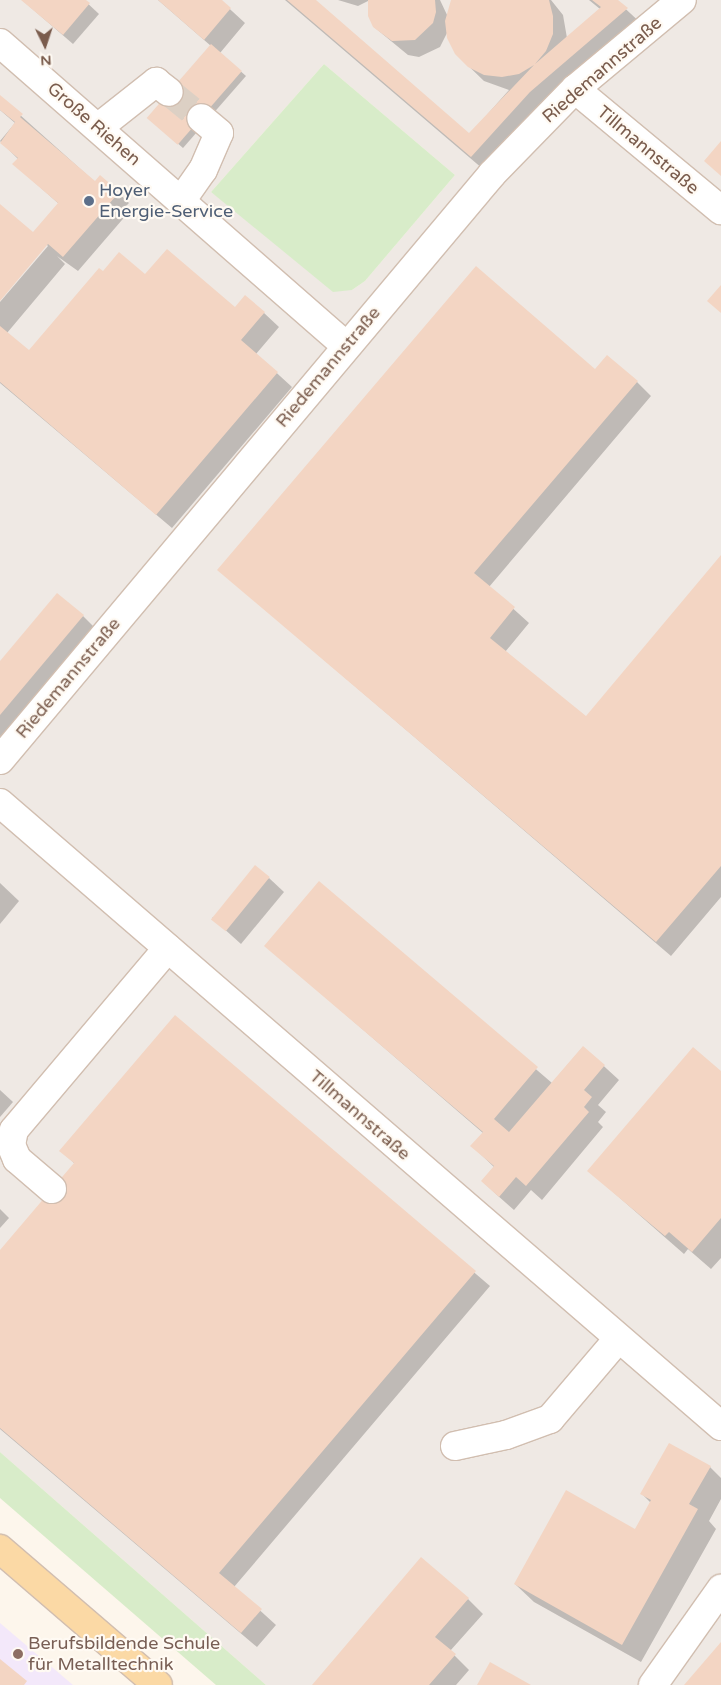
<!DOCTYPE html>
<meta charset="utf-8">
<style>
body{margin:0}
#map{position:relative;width:721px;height:1685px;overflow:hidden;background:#fdf6ec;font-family:"Varela Round",sans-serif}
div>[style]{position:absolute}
.industrial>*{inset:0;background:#efe9e4}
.education>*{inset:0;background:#f3e8fa}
.green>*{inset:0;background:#d8ecc9}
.shadow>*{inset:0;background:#0003}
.building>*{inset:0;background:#f3d5c3;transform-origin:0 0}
.minor-tunnel>*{height:28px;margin-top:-14px;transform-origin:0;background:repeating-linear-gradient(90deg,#dcd0c4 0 28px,transparent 0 42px)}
.roads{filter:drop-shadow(1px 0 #d1beb0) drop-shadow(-1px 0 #d1beb0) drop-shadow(0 1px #d1beb0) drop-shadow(0 -1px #d1beb0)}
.minor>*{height:28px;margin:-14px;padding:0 14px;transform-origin:14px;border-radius:14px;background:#fff}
.major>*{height:28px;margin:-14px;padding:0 14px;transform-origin:14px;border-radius:14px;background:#fbd9a5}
.dots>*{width:14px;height:14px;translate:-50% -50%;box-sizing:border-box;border:2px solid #fffaf3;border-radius:50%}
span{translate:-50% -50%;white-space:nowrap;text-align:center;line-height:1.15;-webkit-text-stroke:4.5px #fffaf3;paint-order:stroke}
.street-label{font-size:18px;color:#7a5c4d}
.service-label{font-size:18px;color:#4e5e75}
.left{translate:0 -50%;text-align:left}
.education-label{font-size:18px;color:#785e54}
.north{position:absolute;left:20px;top:20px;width:50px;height:50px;-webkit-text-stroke:4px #fffaf3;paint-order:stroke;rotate:176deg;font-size:14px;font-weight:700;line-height:20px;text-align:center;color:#7a5c4d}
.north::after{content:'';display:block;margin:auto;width:18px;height:22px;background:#7a5c4d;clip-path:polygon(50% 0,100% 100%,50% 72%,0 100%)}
</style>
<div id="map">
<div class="industrial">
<div style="clip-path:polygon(evenodd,0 0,721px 0,721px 1685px,266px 1685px,0 1452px,0 0,324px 64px,455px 175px,365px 281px,352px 290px,211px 192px,324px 64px)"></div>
</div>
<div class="education">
<div style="clip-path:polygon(0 1623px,73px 1685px,0 1685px)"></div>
</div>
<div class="green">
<div style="clip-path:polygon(324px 64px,455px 175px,365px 281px,352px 290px,333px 292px,211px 192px)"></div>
<div style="clip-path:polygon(0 1452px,266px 1685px,216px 1685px,0 1498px)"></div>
</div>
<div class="shadow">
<div style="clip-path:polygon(22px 0,84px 0,99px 14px,73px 44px)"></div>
<div style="clip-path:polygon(158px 0,220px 0,245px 23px,220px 53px,246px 76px,183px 148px,153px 122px,211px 46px)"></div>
<div style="clip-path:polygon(285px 0,314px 0,469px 135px,509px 90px,484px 81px,456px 54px,448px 31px,440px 47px,419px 57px,408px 55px,374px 27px,370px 0,358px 6px,338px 0,440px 0,448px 17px,452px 0,551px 0,563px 15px,567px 38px,600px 9px,589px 0,616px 0,645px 27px,490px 175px)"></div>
<div style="clip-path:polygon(0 97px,95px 182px,114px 189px,129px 203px,124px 208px,128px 213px,78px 271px,57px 256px,65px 264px,7px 333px,29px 352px,103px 273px,145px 276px,235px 308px,264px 313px,279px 327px,256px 354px,292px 387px,172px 528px,0 383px,0 302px,48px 246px,46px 244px,0 298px,0 206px,33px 234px,59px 204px,14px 164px,18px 159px,0 141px,15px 123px,0 110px)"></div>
<div style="clip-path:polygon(595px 370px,637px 382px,651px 396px,489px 587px,529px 623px,505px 652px,586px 718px,721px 557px,721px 897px,671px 956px,219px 570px)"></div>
<div style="clip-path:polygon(83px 616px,97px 630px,0 743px,0 663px)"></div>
<div style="clip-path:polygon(269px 878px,284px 892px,241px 944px,212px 918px)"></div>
<div style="clip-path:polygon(0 883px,19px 901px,0 924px)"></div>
<div style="clip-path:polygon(319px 883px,552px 1083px,583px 1047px,619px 1080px,598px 1105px,606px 1112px,598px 1122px,603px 1127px,542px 1200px,531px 1190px,514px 1210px,497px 1195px,482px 1181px,494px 1167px,472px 1146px,483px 1133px,266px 946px)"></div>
<div style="clip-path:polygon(175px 1017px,490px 1286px,234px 1587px,276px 1625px,257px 1647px,0 1429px,0 1252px,75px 1164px,61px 1151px)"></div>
<div style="clip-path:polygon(721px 1073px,721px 1258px,711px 1269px,688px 1249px,684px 1254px,589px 1171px)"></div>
<div style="clip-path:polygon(0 1090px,13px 1102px,0 1117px)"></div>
<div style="clip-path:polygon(0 1209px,9px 1218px,0 1228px)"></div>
<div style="clip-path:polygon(710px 1467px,721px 1478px,721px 1499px,709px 1521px,716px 1529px,641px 1662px,534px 1602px,515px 1584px,635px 1530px,651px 1503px,642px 1494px)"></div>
<div style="clip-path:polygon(468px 1599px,483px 1614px,450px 1651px,469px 1670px,456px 1685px,314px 1685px)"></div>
</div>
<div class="building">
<div style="clip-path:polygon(21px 0,86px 0,90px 3px,63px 35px)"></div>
<div style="clip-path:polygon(158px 0,222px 0,231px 8px,204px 40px)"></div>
<div style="clip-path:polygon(287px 0,316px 0,469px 133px,534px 65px,519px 74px,502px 77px,484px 75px,468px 67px,455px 54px,447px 38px,445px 21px,451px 0,549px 0,553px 16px,553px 34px,546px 51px,535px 64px,601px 7px,592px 0,618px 0,628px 8px,530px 92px,471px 157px)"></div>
<div style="clip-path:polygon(368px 0,435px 0,436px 12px,433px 23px,415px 40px,392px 41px,373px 27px,368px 16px)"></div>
<div style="left:211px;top:44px;width:41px;height:98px;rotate:41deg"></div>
<div style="clip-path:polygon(0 95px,23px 114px,20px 117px,95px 181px,100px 175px,115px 188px,110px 193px,115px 197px,63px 257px,48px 244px,0 301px,0 204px,33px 232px,58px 203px,12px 164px,18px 158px,0 143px,15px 122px,0 110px)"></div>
<div style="clip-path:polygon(721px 141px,721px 176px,704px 161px)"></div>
<div style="clip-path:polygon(167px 249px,235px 307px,245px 295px,265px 312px,241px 340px,278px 372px,156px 515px,0 382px,0 326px,29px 350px,99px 268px,103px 271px,119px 252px,145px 274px)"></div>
<div style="clip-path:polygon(476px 266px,595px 369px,607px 355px,638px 381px,474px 573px,515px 607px,490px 638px,586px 716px,721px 555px,721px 866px,656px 942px,217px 570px)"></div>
<div style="clip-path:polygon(721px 285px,721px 313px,707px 301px)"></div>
<div style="clip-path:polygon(57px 593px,84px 615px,0 715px,0 661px)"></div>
<div style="left:255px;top:865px;width:19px;height:70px;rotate:39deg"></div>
<div style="clip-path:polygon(319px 881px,538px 1067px,494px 1119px,509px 1132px,583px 1046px,605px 1065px,584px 1090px,592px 1097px,584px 1107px,589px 1112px,526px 1186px,516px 1177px,499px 1197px,481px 1181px,494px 1166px,470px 1146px,483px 1132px,264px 946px)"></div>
<div style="clip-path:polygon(175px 1015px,476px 1271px,219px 1573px,262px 1609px,241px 1633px,0 1428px,0 1250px,74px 1163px,59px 1151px)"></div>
<div style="clip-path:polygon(693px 1047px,721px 1071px,721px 1218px,692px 1252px,669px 1232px,665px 1236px,587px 1171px)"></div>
<div style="clip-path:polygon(669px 1443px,711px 1466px,689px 1504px,698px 1509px,622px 1645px,514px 1584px,566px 1490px,635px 1529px,651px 1500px,640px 1494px)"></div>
<div style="clip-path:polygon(421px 1557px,469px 1598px,435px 1637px,456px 1654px,429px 1685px,312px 1685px)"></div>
<div style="clip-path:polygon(721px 1642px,721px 1685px,684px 1685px)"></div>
<div style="clip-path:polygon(0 1659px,27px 1681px,24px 1685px,0 1685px)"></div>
<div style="clip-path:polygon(490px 1662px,531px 1685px,477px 1685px)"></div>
</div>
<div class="minor-tunnel">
<div style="left:169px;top:92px;width:41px;rotate:39.1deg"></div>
</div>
<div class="roads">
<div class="minor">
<div style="left:0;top:43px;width:459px;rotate:41.2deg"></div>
<div style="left:575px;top:89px;width:190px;rotate:39.7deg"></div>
<div style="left:99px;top:127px;width:73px;rotate:-38.3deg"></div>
<div style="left:156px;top:82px;width:16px;rotate:38deg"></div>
<div style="left:181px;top:201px;width:38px;rotate:-55deg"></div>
<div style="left:203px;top:170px;width:40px;rotate:-66.6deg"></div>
<div style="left:219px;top:133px;width:23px;rotate:-140deg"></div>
<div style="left:0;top:760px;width:765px;rotate:-49.98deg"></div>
<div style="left:492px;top:174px;width:119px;rotate:-45.7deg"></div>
<div style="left:575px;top:89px;width:139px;rotate:-39.8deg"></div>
<div style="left:0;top:803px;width:953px;rotate:40.83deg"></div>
<div style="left:52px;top:1189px;width:46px;rotate:-139.4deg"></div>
<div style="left:17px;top:1159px;width:15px;rotate:-113deg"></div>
<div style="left:11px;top:1145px;width:15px;rotate:-79deg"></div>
<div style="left:14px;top:1130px;width:238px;rotate:-49.8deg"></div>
<div style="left:455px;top:1446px;width:52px;rotate:-12.2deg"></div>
<div style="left:506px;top:1435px;width:47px;rotate:-20deg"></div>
<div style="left:550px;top:1419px;width:106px;rotate:-49.6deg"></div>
<div style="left:653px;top:1685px;width:118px;rotate:-54.7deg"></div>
</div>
<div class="major">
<div style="left:0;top:1549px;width:208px;rotate:40.7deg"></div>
</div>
</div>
<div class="dots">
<div style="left:89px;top:201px;background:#5c6f8a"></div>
<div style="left:18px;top:1654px;background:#8d6e63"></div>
</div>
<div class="street-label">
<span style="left:602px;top:70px;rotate:-41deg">Riedemannstraße</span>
<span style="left:94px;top:124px;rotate:41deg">Große Riehen</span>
<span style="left:648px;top:150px;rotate:40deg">Tillmannstraße</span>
<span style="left:328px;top:367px;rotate:-50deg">Riedemannstraße</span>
<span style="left:68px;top:678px;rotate:-50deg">Riedemannstraße</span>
<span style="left:360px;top:1115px;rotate:41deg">Tillmannstraße</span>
</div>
<div class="service-label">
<span class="left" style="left:99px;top:201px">Hoyer<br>Energie-Service</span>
</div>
<div class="education-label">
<span class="left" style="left:28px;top:1654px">Berufsbildende Schule<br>für Metalltechnik</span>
</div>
<div class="north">N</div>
</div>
